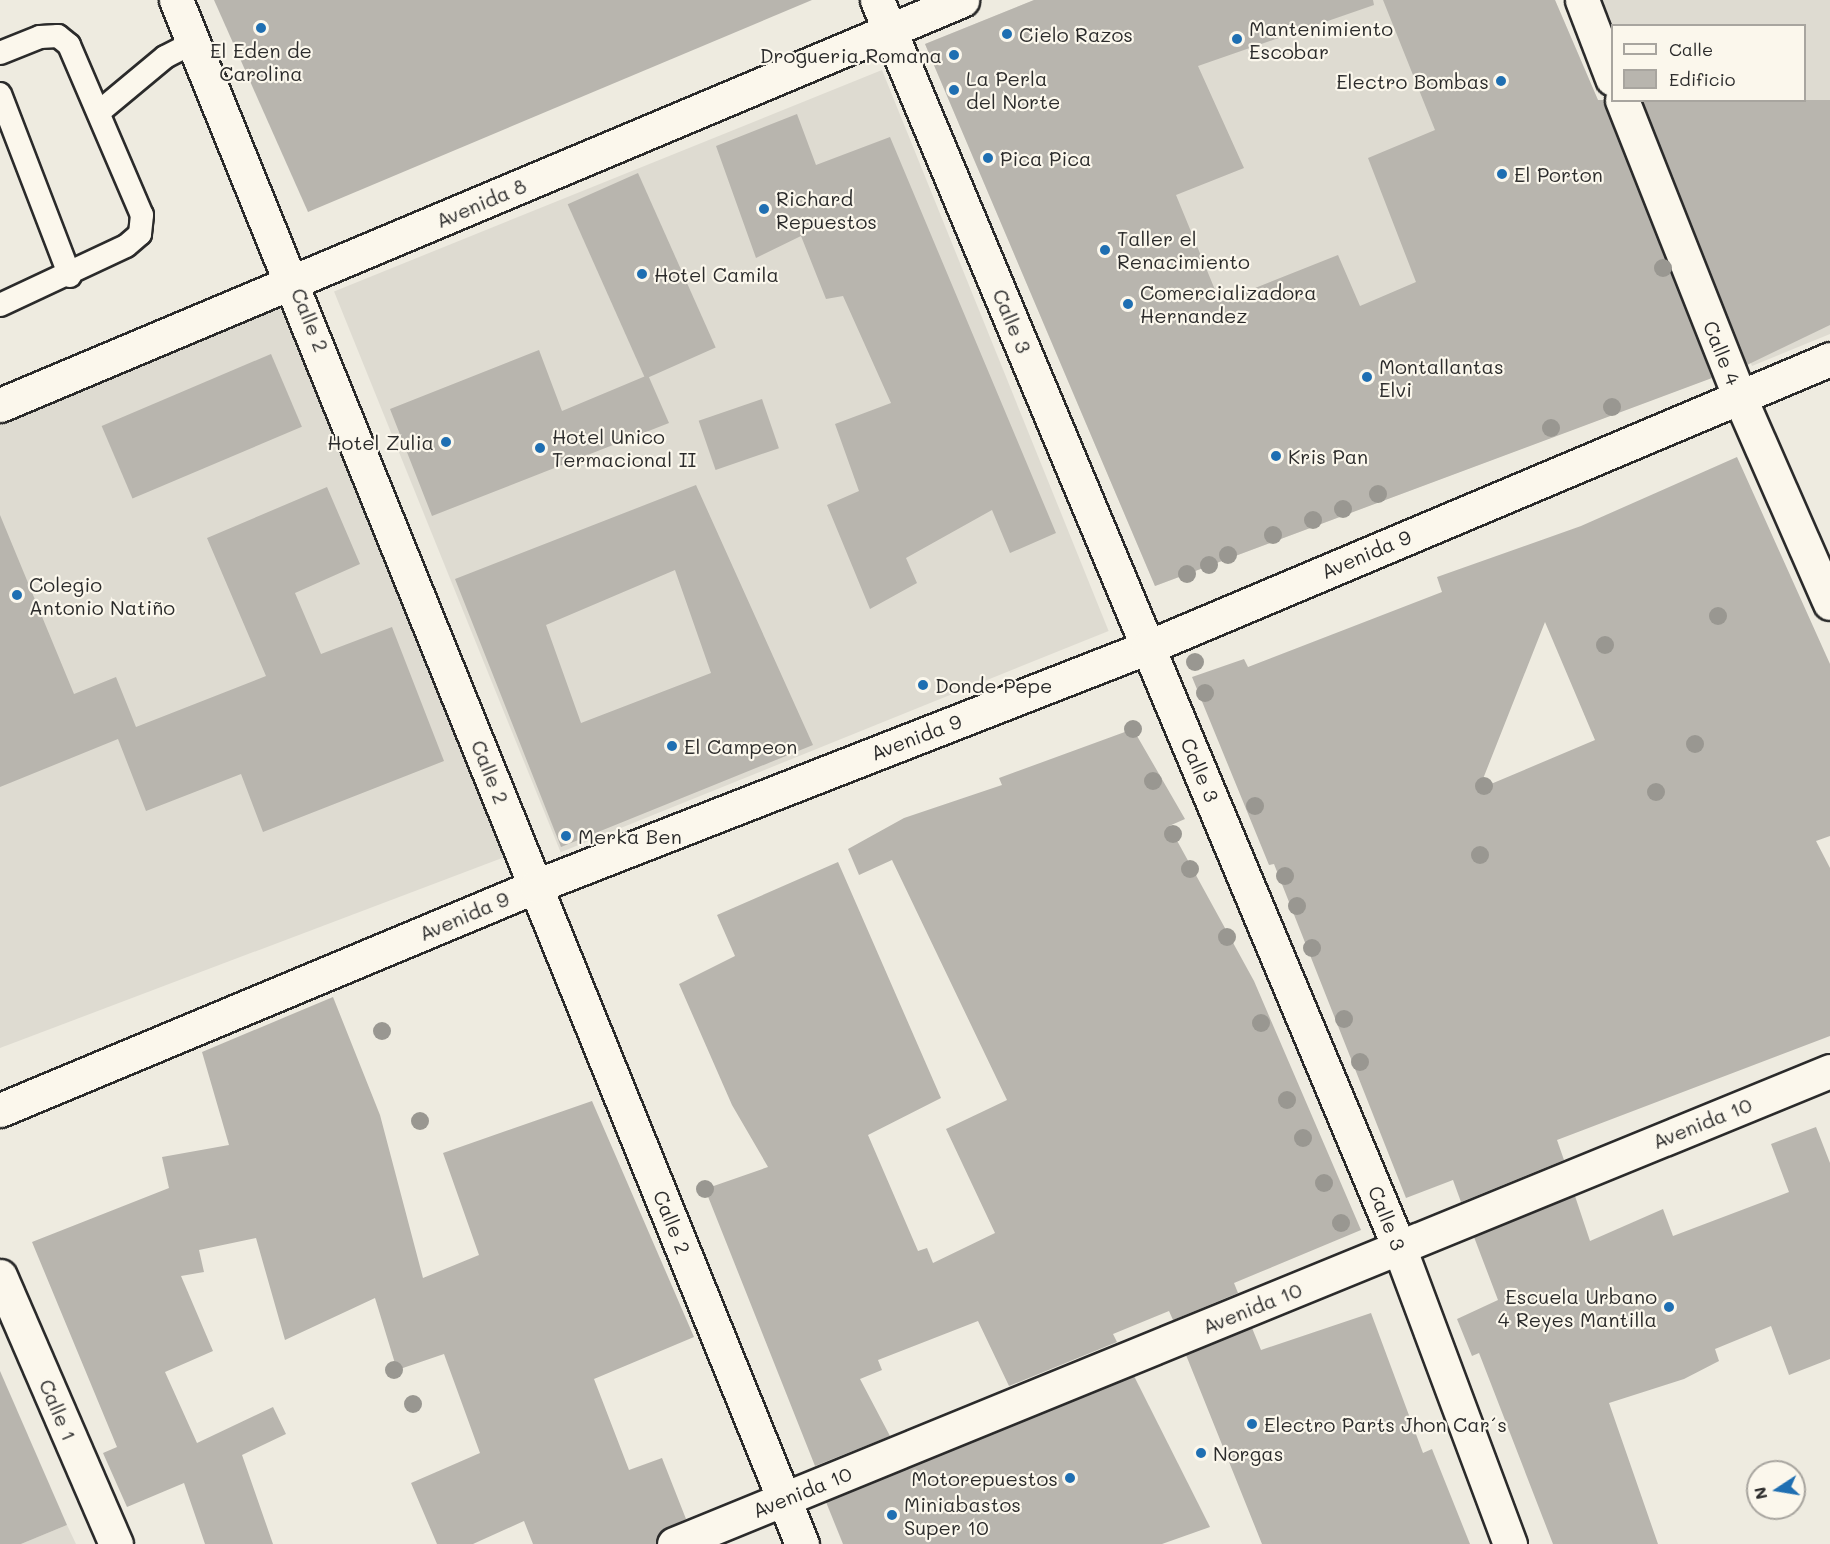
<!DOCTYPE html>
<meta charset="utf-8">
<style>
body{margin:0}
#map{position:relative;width:1830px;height:1544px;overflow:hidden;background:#eeebe0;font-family:Mali,sans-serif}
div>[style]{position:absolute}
.built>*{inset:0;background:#dedbd1;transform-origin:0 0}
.building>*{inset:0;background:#b8b5ae;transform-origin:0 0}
.roads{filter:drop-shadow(2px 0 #2b2b2b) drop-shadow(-2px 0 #2b2b2b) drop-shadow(0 2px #2b2b2b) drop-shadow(0 -2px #2b2b2b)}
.service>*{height:22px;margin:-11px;padding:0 11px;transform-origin:11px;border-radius:11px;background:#fbf7ec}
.minor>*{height:33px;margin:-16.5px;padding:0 16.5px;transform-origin:16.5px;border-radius:16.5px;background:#fbf7ec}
.secondary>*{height:33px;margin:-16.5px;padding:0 16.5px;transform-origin:16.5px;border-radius:16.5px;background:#fbf7ec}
.trees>*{width:18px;height:18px;margin:-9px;border-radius:50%;background:#999791}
.dots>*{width:16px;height:16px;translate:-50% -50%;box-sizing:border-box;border:3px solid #fbf7ec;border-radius:50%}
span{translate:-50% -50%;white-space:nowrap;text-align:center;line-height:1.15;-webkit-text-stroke:4.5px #fbf7ec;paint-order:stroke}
.poi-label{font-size:20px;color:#2b2b2b}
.left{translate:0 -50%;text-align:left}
.right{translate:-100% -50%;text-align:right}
.street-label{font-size:20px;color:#2b2b2b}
.legend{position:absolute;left:1611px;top:24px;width:195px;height:78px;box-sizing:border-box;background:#fbf7ec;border:2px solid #a8a59f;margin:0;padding:8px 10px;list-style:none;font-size:18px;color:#2b2b2b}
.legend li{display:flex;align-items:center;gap:12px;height:30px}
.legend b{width:30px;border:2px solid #a8a59f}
.north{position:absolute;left:1746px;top:1460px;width:60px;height:60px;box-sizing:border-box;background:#fbf7ec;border:2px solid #a8a59f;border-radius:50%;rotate:258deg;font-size:16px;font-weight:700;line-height:24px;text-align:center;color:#2b2b2b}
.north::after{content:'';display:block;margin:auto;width:21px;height:27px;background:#1f6fb2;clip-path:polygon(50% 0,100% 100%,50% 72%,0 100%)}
</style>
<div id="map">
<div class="built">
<div style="clip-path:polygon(1034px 0,1555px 0,1716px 376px,1155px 586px,925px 44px)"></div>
<div style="clip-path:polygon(1602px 0,1830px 0,1830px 334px,1752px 366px,1643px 101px,1804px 100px,1804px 26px,1613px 25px)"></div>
<div style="left:882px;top:70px;width:605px;height:591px;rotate:68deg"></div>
<div style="clip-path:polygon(274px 293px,510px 855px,0 1048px,0 398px)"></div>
<div style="clip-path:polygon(67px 1525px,76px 1544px,21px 1544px)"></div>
</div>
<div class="building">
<div style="clip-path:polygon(214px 0,812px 0,308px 212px)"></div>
<div style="clip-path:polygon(1034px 0,1373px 0,1374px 5px,1198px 66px,1244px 168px,1176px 195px,1220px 302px,1338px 255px,1360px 306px,1416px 282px,1368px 158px,1435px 130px,1383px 0,1555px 0,1598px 100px,1604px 100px,1712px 378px,1155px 586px,925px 44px)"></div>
<div style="clip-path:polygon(1642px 100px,1830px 100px,1830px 325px,1747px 365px)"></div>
<div style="clip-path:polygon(797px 114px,816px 165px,890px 137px,1056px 533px,1010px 553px,992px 510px,906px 558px,917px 583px,870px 609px,827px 505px,859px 491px,835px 424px,891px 403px,843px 296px,826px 299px,801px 236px,756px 258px,716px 146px)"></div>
<div style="left:638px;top:173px;width:191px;height:77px;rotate:66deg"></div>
<div style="clip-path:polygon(539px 350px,562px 411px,648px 375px,669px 423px,432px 516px,390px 409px)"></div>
<div style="left:271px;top:354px;width:79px;height:184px;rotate:67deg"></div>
<div style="left:762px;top:399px;width:52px;height:67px;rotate:71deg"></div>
<div style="clip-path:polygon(evenodd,1737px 457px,1830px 664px,1830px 836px,1816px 841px,1830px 868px,1830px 1036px,1557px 1140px,1564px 1160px,1461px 1202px,1453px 1180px,1406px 1198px,1274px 864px,1269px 865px,1192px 677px,1244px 659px,1248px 667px,1442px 592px,1437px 577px,1581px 526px,1737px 457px,1545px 622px,1595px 740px,1479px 789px,1545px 622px)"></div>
<div style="clip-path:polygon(evenodd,696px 485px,813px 745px,561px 847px,455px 579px,696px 485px,675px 570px,711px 673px,581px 723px,546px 625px,675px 570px)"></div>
<div style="clip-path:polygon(327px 487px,360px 564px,295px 593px,321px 654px,392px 627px,444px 761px,263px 832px,241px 774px,146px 811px,118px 739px,0 787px,0 515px,74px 694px,116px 677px,136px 727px,266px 676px,207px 538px)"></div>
<div style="clip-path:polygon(1133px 729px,1185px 819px,1169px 826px,1254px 981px,1361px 1230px,1234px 1283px,1238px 1293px,1173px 1320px,1169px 1311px,1113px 1334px,1117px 1342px,1009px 1386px,978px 1321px,878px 1360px,882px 1370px,860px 1379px,890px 1436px,815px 1466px,705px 1189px,768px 1167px,732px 1105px,679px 984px,735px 956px,717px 915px,838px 862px,941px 1098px,868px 1135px,918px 1251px,927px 1248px,933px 1263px,995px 1233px,946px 1129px,1007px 1100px,892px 860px,859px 875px,848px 849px,904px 818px,1002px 785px,999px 778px)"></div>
<div style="clip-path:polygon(333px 997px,380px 1115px,423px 1278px,479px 1255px,443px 1153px,592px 1101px,694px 1337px,594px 1379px,629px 1470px,662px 1458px,686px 1519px,660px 1532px,656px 1544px,533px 1544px,524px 1521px,473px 1544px,437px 1544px,411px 1483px,480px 1453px,444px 1354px,397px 1370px,375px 1298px,285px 1340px,256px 1238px,199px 1250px,204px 1272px,181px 1276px,213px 1351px,165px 1372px,197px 1443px,273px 1407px,286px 1434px,242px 1455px,273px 1544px,205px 1544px,184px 1483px,127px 1507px,103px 1453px,117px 1447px,32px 1242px,169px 1188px,162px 1157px,229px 1145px,202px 1052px)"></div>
<div style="clip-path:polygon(1816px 1127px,1830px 1163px,1830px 1359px,1789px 1375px,1771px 1326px,1715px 1349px,1719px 1361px,1684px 1379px,1609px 1403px,1658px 1544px,1553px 1544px,1479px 1353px,1472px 1356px,1457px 1319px,1498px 1300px,1474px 1237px,1575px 1196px,1590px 1241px,1663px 1209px,1673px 1236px,1789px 1192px,1771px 1144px)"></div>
<div style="clip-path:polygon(1371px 1313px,1423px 1453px,1432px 1449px,1470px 1544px,1262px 1544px,1186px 1355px,1252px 1328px,1261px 1350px)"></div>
<div style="clip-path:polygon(0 1371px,67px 1525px,21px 1544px,0 1544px)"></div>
<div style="clip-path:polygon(1134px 1376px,1210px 1527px,1162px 1544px,843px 1544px,826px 1502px)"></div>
</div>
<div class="roads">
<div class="service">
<div style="left:0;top:53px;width:43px;rotate:-21.8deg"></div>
<div style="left:40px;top:37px;width:18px;rotate:-3deg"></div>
<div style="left:58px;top:36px;width:14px;rotate:39deg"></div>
<div style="left:69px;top:45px;width:185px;rotate:66.8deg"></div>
<div style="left:142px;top:215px;width:19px;rotate:96deg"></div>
<div style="left:140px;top:234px;width:18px;rotate:139deg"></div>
<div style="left:126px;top:246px;width:139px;rotate:154.9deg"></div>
<div style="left:0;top:94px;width:195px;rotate:69deg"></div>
<div style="left:99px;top:112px;width:86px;rotate:-39.8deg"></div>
<div style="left:165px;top:57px;width:33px;rotate:-27deg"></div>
</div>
<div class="minor">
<div style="left:176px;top:0;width:1666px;rotate:67.93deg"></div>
<div style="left:877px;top:0;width:1352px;rotate:67.29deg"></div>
<div style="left:1399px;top:1247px;width:317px;rotate:69.5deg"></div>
<div style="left:1582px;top:0;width:84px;rotate:69deg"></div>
<div style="left:1622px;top:100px;width:318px;rotate:68.4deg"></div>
<div style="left:1739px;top:396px;width:226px;rotate:66.3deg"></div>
<div style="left:0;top:1110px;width:581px;rotate:-22.68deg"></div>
<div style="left:536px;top:886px;width:657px;rotate:-21.33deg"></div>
<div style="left:1148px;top:647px;width:740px;rotate:-22.89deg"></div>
<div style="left:0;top:1276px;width:292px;rotate:66.6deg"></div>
<div style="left:674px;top:1544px;width:1249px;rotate:-22.25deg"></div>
</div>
<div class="secondary">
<div style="left:0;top:405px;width:1044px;rotate:-22.83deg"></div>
</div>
</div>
<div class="trees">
<div style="left:1663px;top:268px"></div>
<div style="left:1612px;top:407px"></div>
<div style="left:1551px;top:428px"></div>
<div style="left:1378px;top:494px"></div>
<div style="left:1343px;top:509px"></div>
<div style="left:1313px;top:520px"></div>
<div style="left:1273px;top:535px"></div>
<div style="left:1228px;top:555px"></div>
<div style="left:1209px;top:565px"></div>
<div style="left:1187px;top:574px"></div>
<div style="left:1718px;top:616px"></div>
<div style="left:1605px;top:645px"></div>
<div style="left:1195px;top:662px"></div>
<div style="left:1205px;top:693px"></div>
<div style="left:1133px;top:729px"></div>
<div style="left:1695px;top:744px"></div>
<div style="left:1153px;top:781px"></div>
<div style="left:1484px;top:786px"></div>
<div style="left:1656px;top:792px"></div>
<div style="left:1255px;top:806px"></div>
<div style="left:1173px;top:834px"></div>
<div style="left:1480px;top:855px"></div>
<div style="left:1190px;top:869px"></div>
<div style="left:1285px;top:876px"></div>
<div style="left:1297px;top:906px"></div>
<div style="left:1227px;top:937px"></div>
<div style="left:1312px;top:948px"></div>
<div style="left:1344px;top:1019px"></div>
<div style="left:1261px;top:1023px"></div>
<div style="left:382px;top:1031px"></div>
<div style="left:1360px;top:1062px"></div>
<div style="left:1287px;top:1100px"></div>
<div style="left:420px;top:1121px"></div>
<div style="left:1303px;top:1138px"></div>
<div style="left:1324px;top:1183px"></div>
<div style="left:705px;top:1189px"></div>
<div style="left:1341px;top:1223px"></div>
<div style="left:394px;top:1370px"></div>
<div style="left:413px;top:1404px"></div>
</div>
<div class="dots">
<div style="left:261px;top:28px;background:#1f6fb2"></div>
<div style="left:1007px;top:34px;background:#1f6fb2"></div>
<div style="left:1237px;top:39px;background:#1f6fb2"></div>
<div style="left:954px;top:55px;background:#1f6fb2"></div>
<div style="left:1501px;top:81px;background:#1f6fb2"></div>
<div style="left:954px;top:90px;background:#1f6fb2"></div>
<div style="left:988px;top:158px;background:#1f6fb2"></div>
<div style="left:1502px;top:174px;background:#1f6fb2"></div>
<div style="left:764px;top:209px;background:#1f6fb2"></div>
<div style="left:1105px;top:250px;background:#1f6fb2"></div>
<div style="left:642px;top:274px;background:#1f6fb2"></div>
<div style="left:1128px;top:304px;background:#1f6fb2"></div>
<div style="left:1367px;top:377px;background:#1f6fb2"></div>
<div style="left:446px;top:442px;background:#1f6fb2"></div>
<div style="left:540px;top:448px;background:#1f6fb2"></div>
<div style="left:1276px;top:456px;background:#1f6fb2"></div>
<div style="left:17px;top:595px;background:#1f6fb2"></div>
<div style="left:923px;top:685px;background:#1f6fb2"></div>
<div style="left:672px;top:746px;background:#1f6fb2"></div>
<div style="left:566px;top:836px;background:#1f6fb2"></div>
<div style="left:1669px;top:1307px;background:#1f6fb2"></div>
<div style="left:1252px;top:1424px;background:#1f6fb2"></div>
<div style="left:1201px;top:1453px;background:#1f6fb2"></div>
<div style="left:1070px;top:1478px;background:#1f6fb2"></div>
<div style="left:892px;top:1515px;background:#1f6fb2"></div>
</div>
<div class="poi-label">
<span class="left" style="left:1249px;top:40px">Mantenimiento<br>Escobar</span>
<span class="left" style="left:1019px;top:34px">Cielo Razos</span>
<span style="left:261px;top:62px">El Eden de<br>Carolina</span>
<span class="right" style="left:942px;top:55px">Drogueria Romana</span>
<span class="left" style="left:966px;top:90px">La Perla<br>del Norte</span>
<span class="right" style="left:1489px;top:81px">Electro Bombas</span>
<span class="left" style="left:1000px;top:158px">Pica Pica</span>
<span class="left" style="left:1514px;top:174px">El Porton</span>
<span class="left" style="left:776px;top:210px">Richard<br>Repuestos</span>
<span class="left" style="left:1117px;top:250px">Taller el<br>Renacimiento</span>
<span class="left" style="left:654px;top:274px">Hotel Camila</span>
<span class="left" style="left:1140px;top:304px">Comercializadora<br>Hernandez</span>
<span class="left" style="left:1379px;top:378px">Montallantas<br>Elvi</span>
<span class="left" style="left:552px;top:448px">Hotel Unico<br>Termacional II</span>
<span class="right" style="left:434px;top:442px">Hotel Zulia</span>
<span class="left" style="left:1288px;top:456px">Kris Pan</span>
<span class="left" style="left:29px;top:596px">Colegio<br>Antonio Natiño</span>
<span class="left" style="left:935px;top:685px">Donde Pepe</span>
<span class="left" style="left:684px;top:746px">El Campeon</span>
<span class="left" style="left:578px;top:836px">Merka Ben</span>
<span class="right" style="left:1657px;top:1308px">Escuela Urbano<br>4 Reyes Mantilla</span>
<span class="left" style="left:1264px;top:1424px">Electro Parts Jhon Car´s</span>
<span class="left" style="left:1213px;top:1453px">Norgas</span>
<span class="right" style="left:1058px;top:1478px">Motorepuestos</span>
<span class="left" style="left:904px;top:1516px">Miniabastos<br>Super 10</span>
</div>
<div class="street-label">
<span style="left:481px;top:203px;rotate:-23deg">Avenida 8</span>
<span style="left:310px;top:320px;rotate:68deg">Calle 2</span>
<span style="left:1012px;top:321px;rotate:67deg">Calle 3</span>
<span style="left:1722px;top:353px;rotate:68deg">Calle 4</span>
<span style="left:1366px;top:554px;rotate:-23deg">Avenida 9</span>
<span style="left:916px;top:737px;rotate:-21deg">Avenida 9</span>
<span style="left:1200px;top:770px;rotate:67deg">Calle 3</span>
<span style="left:490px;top:772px;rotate:68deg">Calle 2</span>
<span style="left:464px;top:916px;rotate:-23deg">Avenida 9</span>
<span style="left:1702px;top:1123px;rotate:-22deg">Avenida 10</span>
<span style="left:1387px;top:1218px;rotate:68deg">Calle 3</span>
<span style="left:672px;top:1222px;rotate:68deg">Calle 2</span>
<span style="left:1252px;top:1308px;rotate:-22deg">Avenida 10</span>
<span style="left:58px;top:1410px;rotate:67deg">Calle 1</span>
<span style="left:802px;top:1492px;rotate:-22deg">Avenida 10</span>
</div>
<ul class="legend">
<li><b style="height:8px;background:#fbf7ec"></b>Calle</li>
<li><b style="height:16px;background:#b8b5ae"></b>Edificio</li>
</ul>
<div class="north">N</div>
</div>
